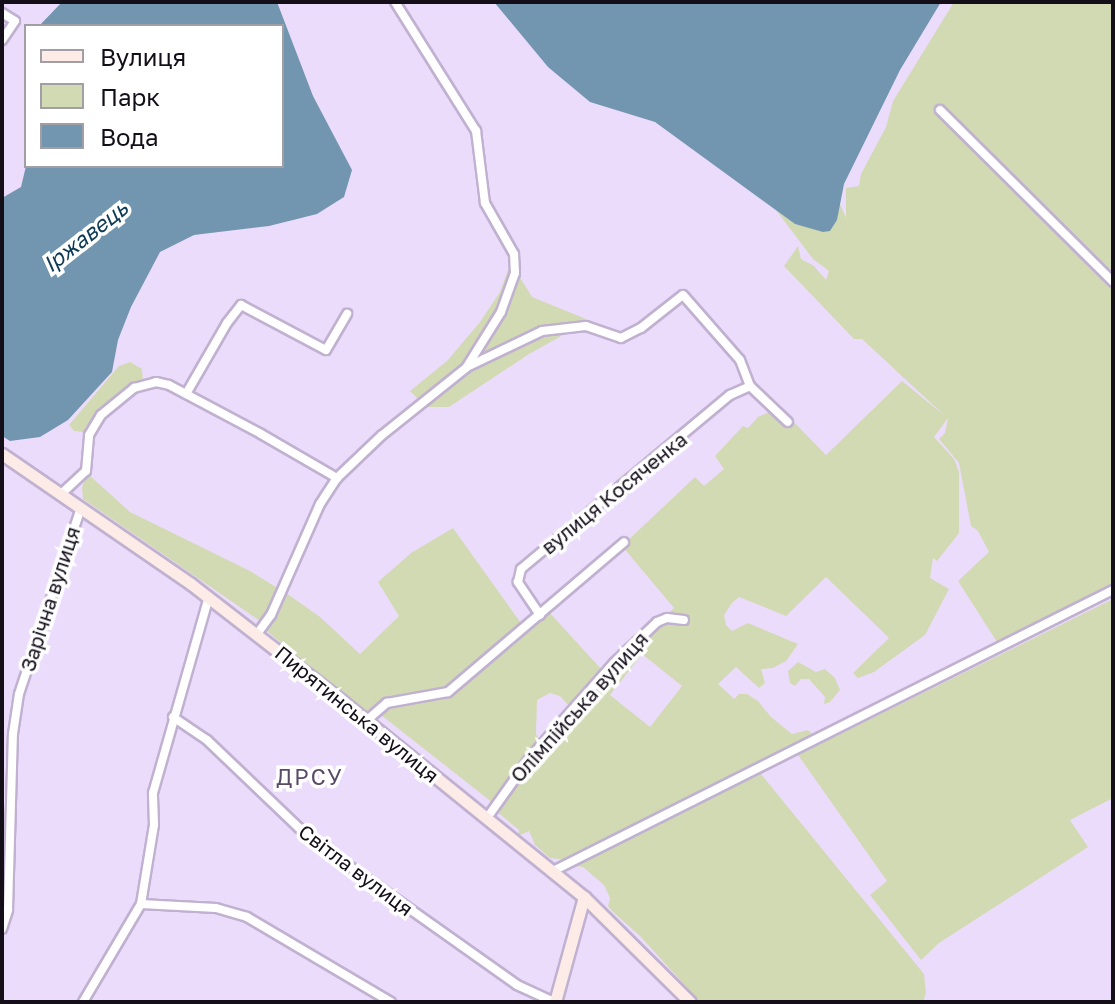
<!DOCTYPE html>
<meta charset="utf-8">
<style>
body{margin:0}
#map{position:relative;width:1115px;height:1004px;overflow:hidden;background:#ecdcfc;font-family:"Golos Text",sans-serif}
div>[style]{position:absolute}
.green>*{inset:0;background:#d2dab3}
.water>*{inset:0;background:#7396b0}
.roads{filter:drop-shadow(2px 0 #c1b1d0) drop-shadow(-2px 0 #c1b1d0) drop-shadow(0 2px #c1b1d0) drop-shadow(0 -2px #c1b1d0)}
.street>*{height:8px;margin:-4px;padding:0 4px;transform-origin:4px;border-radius:4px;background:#fff}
.secondary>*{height:11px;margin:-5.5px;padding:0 5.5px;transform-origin:5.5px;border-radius:5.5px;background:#fcebe7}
span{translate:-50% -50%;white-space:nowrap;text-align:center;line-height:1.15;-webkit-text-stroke:7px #fff;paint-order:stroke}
.street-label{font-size:20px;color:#140e19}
.water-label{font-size:22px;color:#0c3a56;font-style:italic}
.neighbourhood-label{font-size:22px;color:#594b66;letter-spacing:2px}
.frame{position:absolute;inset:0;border:4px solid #140e19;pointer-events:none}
.legend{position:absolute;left:24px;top:24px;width:260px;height:144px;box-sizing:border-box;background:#fff;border:2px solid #a19fa3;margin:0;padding:10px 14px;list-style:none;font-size:24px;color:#140e19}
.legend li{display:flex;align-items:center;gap:16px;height:40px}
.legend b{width:40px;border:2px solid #a19fa3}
</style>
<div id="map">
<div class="green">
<div style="clip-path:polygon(evenodd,954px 2px,1113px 2px,1113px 585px,997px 642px,958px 581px,989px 552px,978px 531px,971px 526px,959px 463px,939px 439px,945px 433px,948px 418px,934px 437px,954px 459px,959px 472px,959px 533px,937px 561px,933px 558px,930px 578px,949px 589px,925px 635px,874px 672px,858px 678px,853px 673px,889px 638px,826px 577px,786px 616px,739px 597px,732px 603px,724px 615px,726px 625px,732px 631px,748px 623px,798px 644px,786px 661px,773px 668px,761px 669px,765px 683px,759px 688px,736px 667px,718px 684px,734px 699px,739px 694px,747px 694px,758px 701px,771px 717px,792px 734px,808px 730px,812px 734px,733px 778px,738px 785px,761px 774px,924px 974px,926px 993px,923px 1002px,700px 1002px,640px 936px,613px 912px,608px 906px,610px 898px,604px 885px,583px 867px,574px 866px,568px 860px,550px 858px,535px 845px,529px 831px,518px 836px,519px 830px,496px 811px,514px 782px,615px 664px,674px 608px,622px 546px,695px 477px,704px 486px,724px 469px,715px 456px,743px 426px,748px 428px,758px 417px,769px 412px,780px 421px,788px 416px,826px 455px,902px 381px,945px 416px,862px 339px,854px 339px,784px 266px,798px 246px,801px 259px,814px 266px,826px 280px,829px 271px,813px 259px,776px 210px,795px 224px,830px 231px,837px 220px,839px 202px,846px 218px,846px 188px,859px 186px,861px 174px,886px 127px,893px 101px,954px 2px,642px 654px,682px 686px,650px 727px,610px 695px,642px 654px)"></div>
<div style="clip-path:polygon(508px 270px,516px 271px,532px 297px,596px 323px,592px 329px,565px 334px,529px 354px,449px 407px,426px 407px,410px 391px,447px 361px,480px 322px,500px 292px)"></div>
<div style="clip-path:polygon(130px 362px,142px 369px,143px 382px,114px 397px,84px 432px,74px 431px,69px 425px,119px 366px)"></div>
<div style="clip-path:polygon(88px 474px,130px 512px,250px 571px,289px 595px,320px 617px,360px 654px,399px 616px,378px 582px,411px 553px,453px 528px,523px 626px,450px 687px,388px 698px,369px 714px,269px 633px,260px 621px,83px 499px,82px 487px)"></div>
<div style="clip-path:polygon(1113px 599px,1113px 798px,1070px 820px,1088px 847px,939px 943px,921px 960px,870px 895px,887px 881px,798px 755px)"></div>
<div style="clip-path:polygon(548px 611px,603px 671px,571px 708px,560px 696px,550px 693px,537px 700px,536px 733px,540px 745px,493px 803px,381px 715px,393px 705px,447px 696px)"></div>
<div style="clip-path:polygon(798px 662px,816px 672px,825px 669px,835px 678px,840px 690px,830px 702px,824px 704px,825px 697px,809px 679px,801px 679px,795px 686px,790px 683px,788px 671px)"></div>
</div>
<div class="water">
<div style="clip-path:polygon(62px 2px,277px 2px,313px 96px,352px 170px,344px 197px,317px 214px,269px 226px,194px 235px,160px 252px,131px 307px,118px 340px,112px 372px,68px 420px,40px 437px,10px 441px,2px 436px,2px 198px,21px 187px,26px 166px,282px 166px,282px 26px,39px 26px)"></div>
<div style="clip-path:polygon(494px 2px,941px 2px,900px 70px,844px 184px,837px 220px,830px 231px,823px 232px,795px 224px,655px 122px,590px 102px,548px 67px)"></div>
</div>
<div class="roads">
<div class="street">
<div style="left:2px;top:13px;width:15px;rotate:32deg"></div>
<div style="left:15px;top:21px;width:23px;rotate:124deg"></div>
<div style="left:940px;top:110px;width:244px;rotate:44.8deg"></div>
<div style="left:467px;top:367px;width:83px;rotate:-25.6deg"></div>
<div style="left:542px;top:331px;width:44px;rotate:-6.5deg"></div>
<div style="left:586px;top:326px;width:37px;rotate:19deg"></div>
<div style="left:621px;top:338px;width:22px;rotate:-27deg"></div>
<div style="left:641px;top:328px;width:53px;rotate:-38.2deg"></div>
<div style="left:683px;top:295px;width:86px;rotate:48.8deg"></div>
<div style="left:740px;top:360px;width:28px;rotate:69deg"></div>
<div style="left:750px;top:386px;width:52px;rotate:43.5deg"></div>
<div style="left:186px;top:394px;width:82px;rotate:-60deg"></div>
<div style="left:227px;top:323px;width:23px;rotate:-52deg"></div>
<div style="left:241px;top:305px;width:96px;rotate:27.9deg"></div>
<div style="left:326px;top:350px;width:42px;rotate:-59.7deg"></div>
<div style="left:60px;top:495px;width:35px;rotate:-43deg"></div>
<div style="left:86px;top:471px;width:36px;rotate:-85deg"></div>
<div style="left:89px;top:435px;width:23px;rotate:-59deg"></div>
<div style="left:101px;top:415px;width:43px;rotate:-39.3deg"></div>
<div style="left:134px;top:388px;width:23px;rotate:-15deg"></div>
<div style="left:156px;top:382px;width:13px;rotate:13deg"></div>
<div style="left:169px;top:385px;width:104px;rotate:28deg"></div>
<div style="left:261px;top:434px;width:88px;rotate:30.1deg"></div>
<div style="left:540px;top:615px;width:40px;rotate:-124deg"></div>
<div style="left:518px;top:582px;width:13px;rotate:-77deg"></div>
<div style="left:521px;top:569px;width:272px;rotate:-39.8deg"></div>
<div style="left:730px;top:395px;width:22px;rotate:-24deg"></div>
<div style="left:257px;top:634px;width:24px;rotate:-54deg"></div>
<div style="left:271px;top:615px;width:121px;rotate:-66.2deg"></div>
<div style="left:320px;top:504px;width:31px;rotate:-57deg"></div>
<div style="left:337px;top:478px;width:61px;rotate:-43.7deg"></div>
<div style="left:381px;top:436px;width:109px;rotate:-38.7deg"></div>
<div style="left:466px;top:368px;width:66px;rotate:-58deg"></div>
<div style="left:501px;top:312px;width:41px;rotate:-70.3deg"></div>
<div style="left:515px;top:273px;width:19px;rotate:-93deg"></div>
<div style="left:514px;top:254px;width:59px;rotate:-119.6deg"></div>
<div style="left:485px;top:203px;width:73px;rotate:-97.1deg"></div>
<div style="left:476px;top:131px;width:152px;rotate:-122.1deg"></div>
<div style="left:173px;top:717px;width:41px;rotate:34.1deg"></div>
<div style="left:207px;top:740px;width:127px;rotate:43.7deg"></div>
<div style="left:299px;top:828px;width:46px;rotate:37.9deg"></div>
<div style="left:335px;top:856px;width:223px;rotate:35.3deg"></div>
<div style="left:517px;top:985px;width:41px;rotate:24.7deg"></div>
<div style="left:366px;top:721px;width:28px;rotate:-41deg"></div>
<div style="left:387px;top:703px;width:62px;rotate:-10.2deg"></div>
<div style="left:448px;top:692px;width:231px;rotate:-40.4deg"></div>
<div style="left:487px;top:818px;width:72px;rotate:-54.6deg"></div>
<div style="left:529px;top:759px;width:128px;rotate:-48.5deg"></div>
<div style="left:614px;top:663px;width:59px;rotate:-43.6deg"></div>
<div style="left:657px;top:622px;width:11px;rotate:-22deg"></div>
<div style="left:667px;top:618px;width:17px;rotate:7deg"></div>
<div style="left:553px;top:871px;width:627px;rotate:-26.65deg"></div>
<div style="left:141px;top:904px;width:75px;rotate:3.1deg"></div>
<div style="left:216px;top:908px;width:32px;rotate:16deg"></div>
<div style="left:247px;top:917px;width:167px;rotate:30.6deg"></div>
<div style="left:2px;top:929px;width:20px;rotate:-72deg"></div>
<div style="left:8px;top:910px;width:176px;rotate:-88.4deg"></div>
<div style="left:13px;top:734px;width:40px;rotate:-81.5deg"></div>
<div style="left:19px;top:694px;width:196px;rotate:-71.6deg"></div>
<div style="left:83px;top:1002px;width:114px;rotate:-59.4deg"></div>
<div style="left:141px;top:904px;width:80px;rotate:-80.7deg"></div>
<div style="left:154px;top:825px;width:32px;rotate:-92deg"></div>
<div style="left:153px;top:793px;width:204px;rotate:-74.1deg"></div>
</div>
<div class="secondary">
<div style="left:2px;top:454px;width:229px;rotate:34.5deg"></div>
<div style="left:191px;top:584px;width:192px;rotate:37.8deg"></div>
<div style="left:343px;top:702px;width:310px;rotate:39deg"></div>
<div style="left:584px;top:897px;width:149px;rotate:44.7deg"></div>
<div style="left:555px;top:1002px;width:109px;rotate:-74.6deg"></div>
</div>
</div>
<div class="street-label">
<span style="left:614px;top:493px;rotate:-39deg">вулиця Косяченка</span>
<span style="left:50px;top:599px;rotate:-72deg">Зарічна вулиця</span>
<span style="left:579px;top:707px;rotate:-48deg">Олімпійська вулиця</span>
<span style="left:357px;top:714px;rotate:39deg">Пирятинська вулиця</span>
<span style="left:356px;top:870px;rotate:37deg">Світла вулиця</span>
</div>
<div class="water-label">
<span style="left:85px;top:236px;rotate:-38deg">Іржавець</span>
</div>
<div class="neighbourhood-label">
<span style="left:310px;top:777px">ДРСУ</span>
</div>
<div class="frame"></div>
<ul class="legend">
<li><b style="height:10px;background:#fcebe7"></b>Вулиця</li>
<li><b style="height:22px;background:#d2dab3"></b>Парк</li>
<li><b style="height:22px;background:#7396b0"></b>Вода</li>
</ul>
</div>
